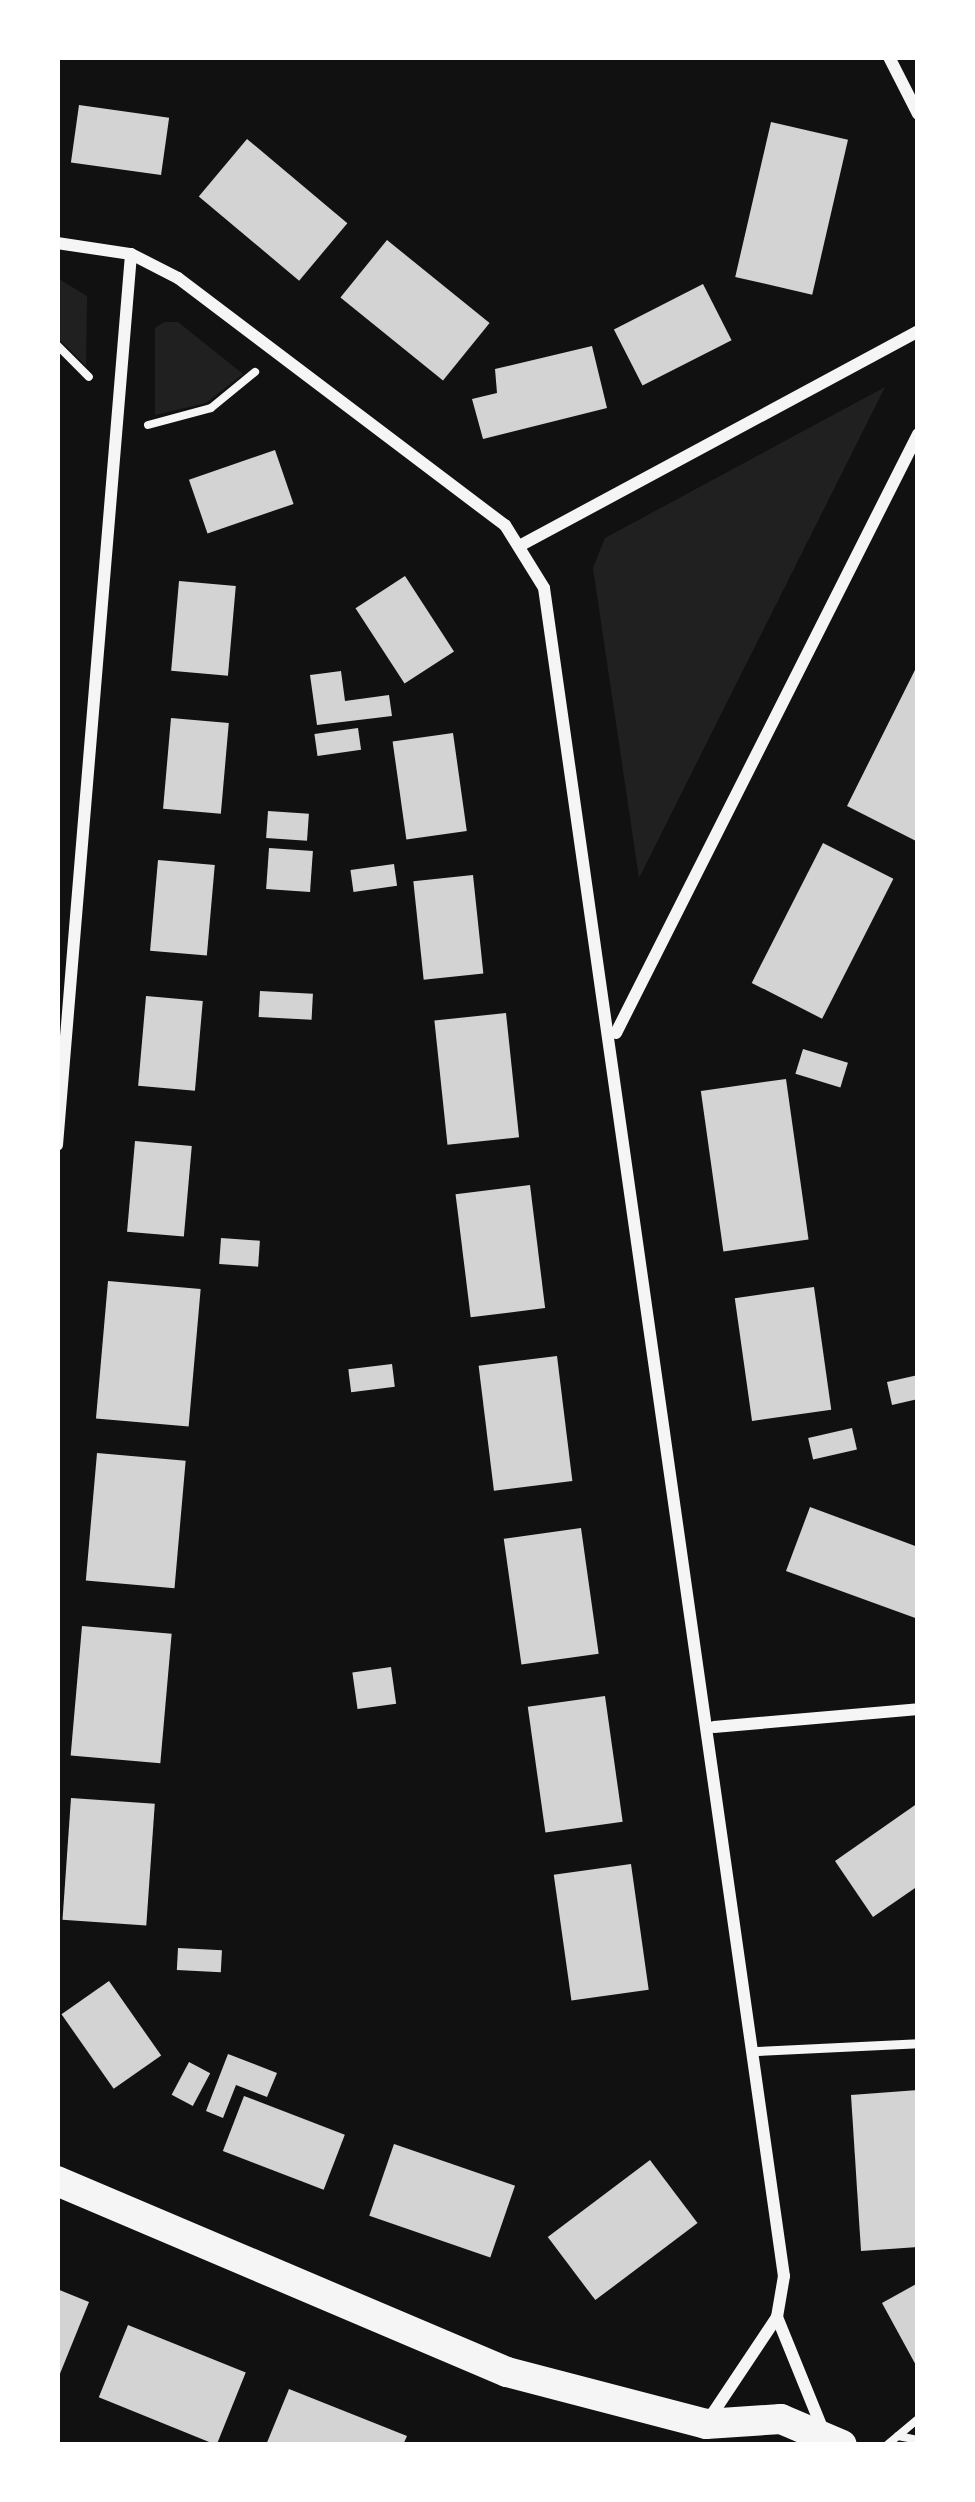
<!DOCTYPE html>
<style>
body{margin:0}
#map{position:relative;width:975px;height:2502px;overflow:hidden;background:#111;font-family:"PT Sans",sans-serif}
div>[style]{position:absolute}
.green>*{inset:0;background:#202020}
.building>*{inset:0;background:#d3d3d3;transform-origin:0 0}
.path>*{height:8px;margin:-4px;padding:0 4px;transform-origin:4px;border-radius:4px;background:#f5f5f5}
.service>*{height:9px;margin:-4.5px;padding:0 4.5px;transform-origin:4.5px;border-radius:4.5px;background:#f5f5f5}
.minor>*{height:12px;margin:-6px;padding:0 6px;transform-origin:6px;border-radius:6px;background:#f5f5f5}
.primary>*{height:30px;margin:-15px;padding:0 15px;transform-origin:15px;border-radius:15px;background:#f5f5f5}
span{translate:-50% -50%;white-space:nowrap;text-align:center;line-height:1.15;-webkit-text-stroke:9px #fff;paint-order:stroke}
.frame{position:absolute;inset:0;border:60px solid #fff;pointer-events:none}
</style>
<div id="map">
<div class="green">
<div style="clip-path:polygon(57px 278px,87px 296px,86px 366px,57px 337px)"></div>
<div style="clip-path:polygon(164px 322px,178px 322px,243px 374px,206px 403px,155px 415px,155px 328px)"></div>
<div style="clip-path:polygon(885px 387px,639px 878px,593px 568px,605px 538px)"></div>
</div>
<div class="building">
<div style="left:79px;top:105px;width:91px;height:58px;rotate:8deg"></div>
<div style="left:771px;top:122px;width:79px;height:159px;rotate:13deg"></div>
<div style="left:247px;top:139px;width:131px;height:75px;rotate:40deg"></div>
<div style="left:387px;top:240px;width:132px;height:74px;rotate:39deg"></div>
<div style="left:703px;top:284px;width:63px;height:100px;rotate:63deg"></div>
<div style="clip-path:polygon(592px 346px,607px 408px,483px 439px,472px 399px,497px 393px,495px 369px)"></div>
<div style="left:275px;top:450px;width:57px;height:91px;rotate:71deg"></div>
<div style="left:405px;top:576px;width:90px;height:59px;rotate:57deg"></div>
<div style="left:179px;top:581px;width:57px;height:90px;rotate:5deg"></div>
<div style="clip-path:polygon(918px 664px,918px 842px,847px 806px)"></div>
<div style="clip-path:polygon(341px 671px,345px 701px,389px 695px,392px 716px,317px 725px,310px 675px)"></div>
<div style="left:171px;top:718px;width:58px;height:91px;rotate:5deg"></div>
<div style="left:358px;top:728px;width:22px;height:44px;rotate:82deg"></div>
<div style="left:453px;top:733px;width:99px;height:61px;rotate:82deg"></div>
<div style="left:268px;top:811px;width:41px;height:27px;rotate:4deg"></div>
<div style="left:823px;top:843px;width:79px;height:157px;rotate:27deg"></div>
<div style="left:269px;top:848px;width:44px;height:41px;rotate:4deg"></div>
<div style="left:158px;top:860px;width:57px;height:91px;rotate:5deg"></div>
<div style="left:394px;top:864px;width:22px;height:44px;rotate:82deg"></div>
<div style="left:473px;top:875px;width:99px;height:60px;rotate:84deg"></div>
<div style="left:260px;top:991px;width:53px;height:26px;rotate:3deg"></div>
<div style="left:146px;top:996px;width:57px;height:90px;rotate:5deg"></div>
<div style="left:506px;top:1013px;width:125px;height:72px;rotate:84deg"></div>
<div style="left:803px;top:1049px;width:47px;height:26px;rotate:17deg"></div>
<div style="left:786px;top:1079px;width:162px;height:86px;rotate:82deg"></div>
<div style="left:135px;top:1141px;width:57px;height:91px;rotate:5deg"></div>
<div style="left:530px;top:1185px;width:124px;height:75px;rotate:83deg"></div>
<div style="left:221px;top:1238px;width:39px;height:26px;rotate:4deg"></div>
<div style="left:108px;top:1281px;width:93px;height:138px;rotate:5deg"></div>
<div style="left:814px;top:1287px;width:124px;height:80px;rotate:82deg"></div>
<div style="left:557px;top:1356px;width:126px;height:79px;rotate:83deg"></div>
<div style="left:392px;top:1364px;width:23px;height:44px;rotate:83deg"></div>
<div style="clip-path:polygon(918px 1375px,918px 1399px,892px 1405px,887px 1382px)"></div>
<div style="left:852px;top:1428px;width:22px;height:45px;rotate:77deg"></div>
<div style="left:97px;top:1453px;width:89px;height:128px;rotate:5deg"></div>
<div style="clip-path:polygon(810px 1507px,918px 1547px,918px 1619px,786px 1571px)"></div>
<div style="left:581px;top:1528px;width:127px;height:78px;rotate:82deg"></div>
<div style="left:82px;top:1626px;width:90px;height:130px;rotate:5deg"></div>
<div style="left:391px;top:1667px;width:37px;height:39px;rotate:82deg"></div>
<div style="left:605px;top:1696px;width:127px;height:78px;rotate:82deg"></div>
<div style="left:71px;top:1798px;width:84px;height:122px;rotate:4deg"></div>
<div style="clip-path:polygon(918px 1803px,918px 1886px,873px 1917px,835px 1861px)"></div>
<div style="left:631px;top:1864px;width:127px;height:78px;rotate:82deg"></div>
<div style="left:178px;top:1948px;width:44px;height:22px;rotate:3deg"></div>
<div style="left:109px;top:1981px;width:91px;height:58px;rotate:55deg"></div>
<div style="clip-path:polygon(228px 2054px,277px 2073px,267px 2097px,236px 2085px,223px 2118px,206px 2111px)"></div>
<div style="left:189px;top:2062px;width:24px;height:37px;rotate:28deg"></div>
<div style="clip-path:polygon(918px 2090px,918px 2247px,861px 2251px,851px 2095px)"></div>
<div style="left:244px;top:2096px;width:108px;height:59px;rotate:21deg"></div>
<div style="left:394px;top:2144px;width:128px;height:76px;rotate:19deg"></div>
<div style="left:650px;top:2160px;width:79px;height:128px;rotate:53deg"></div>
<div style="clip-path:polygon(918px 2283px,918px 2369px,882px 2303px)"></div>
<div style="clip-path:polygon(57px 2289px,89px 2302px,57px 2381px)"></div>
<div style="left:128px;top:2325px;width:127px;height:78px;rotate:22deg"></div>
<div style="clip-path:polygon(289px 2389px,407px 2436px,403px 2445px,266px 2445px)"></div>
</div>
<div class="path">
<div style="left:57px;top:345px;width:45px;rotate:45deg"></div>
<div style="left:148px;top:425px;width:65px;rotate:-15.1deg"></div>
<div style="left:211px;top:408px;width:57px;rotate:-39.3deg"></div>
<div style="left:898px;top:2436px;width:20px;rotate:11deg"></div>
<div style="left:887px;top:2445px;width:40px;rotate:-40deg"></div>
</div>
<div class="service">
<div style="left:757px;top:2051px;width:161px;rotate:-2.8deg"></div>
</div>
<div class="minor">
<div style="left:889px;top:57px;width:64px;rotate:63deg"></div>
<div style="left:57px;top:243px;width:75px;rotate:8.5deg"></div>
<div style="left:131px;top:254px;width:53px;rotate:27.1deg"></div>
<div style="left:178px;top:278px;width:410px;rotate:37.1deg"></div>
<div style="left:505px;top:525px;width:74px;rotate:58.2deg"></div>
<div style="left:544px;top:588px;width:1705px;rotate:81.91deg"></div>
<div style="left:784px;top:2276px;width:42px;rotate:99.7deg"></div>
<div style="left:777px;top:2317px;width:123px;rotate:123.7deg"></div>
<div style="left:523px;top:544px;width:449px;rotate:-28.3deg"></div>
<div style="left:616px;top:1033px;width:671px;rotate:-63.24deg"></div>
<div style="left:57px;top:1145px;width:894px;rotate:-85.25deg"></div>
<div style="left:714px;top:1727px;width:205px;rotate:-5deg"></div>
<div style="left:777px;top:2317px;width:125px;rotate:67.9deg"></div>
</div>
<div class="primary">
<div style="left:57px;top:2181px;width:489px;rotate:23deg"></div>
<div style="left:507px;top:2372px;width:206px;rotate:14.6deg"></div>
<div style="left:706px;top:2424px;width:75px;rotate:-3.8deg"></div>
<div style="left:781px;top:2419px;width:66px;rotate:23.1deg"></div>
</div>
<div class="frame"></div>
</div>
